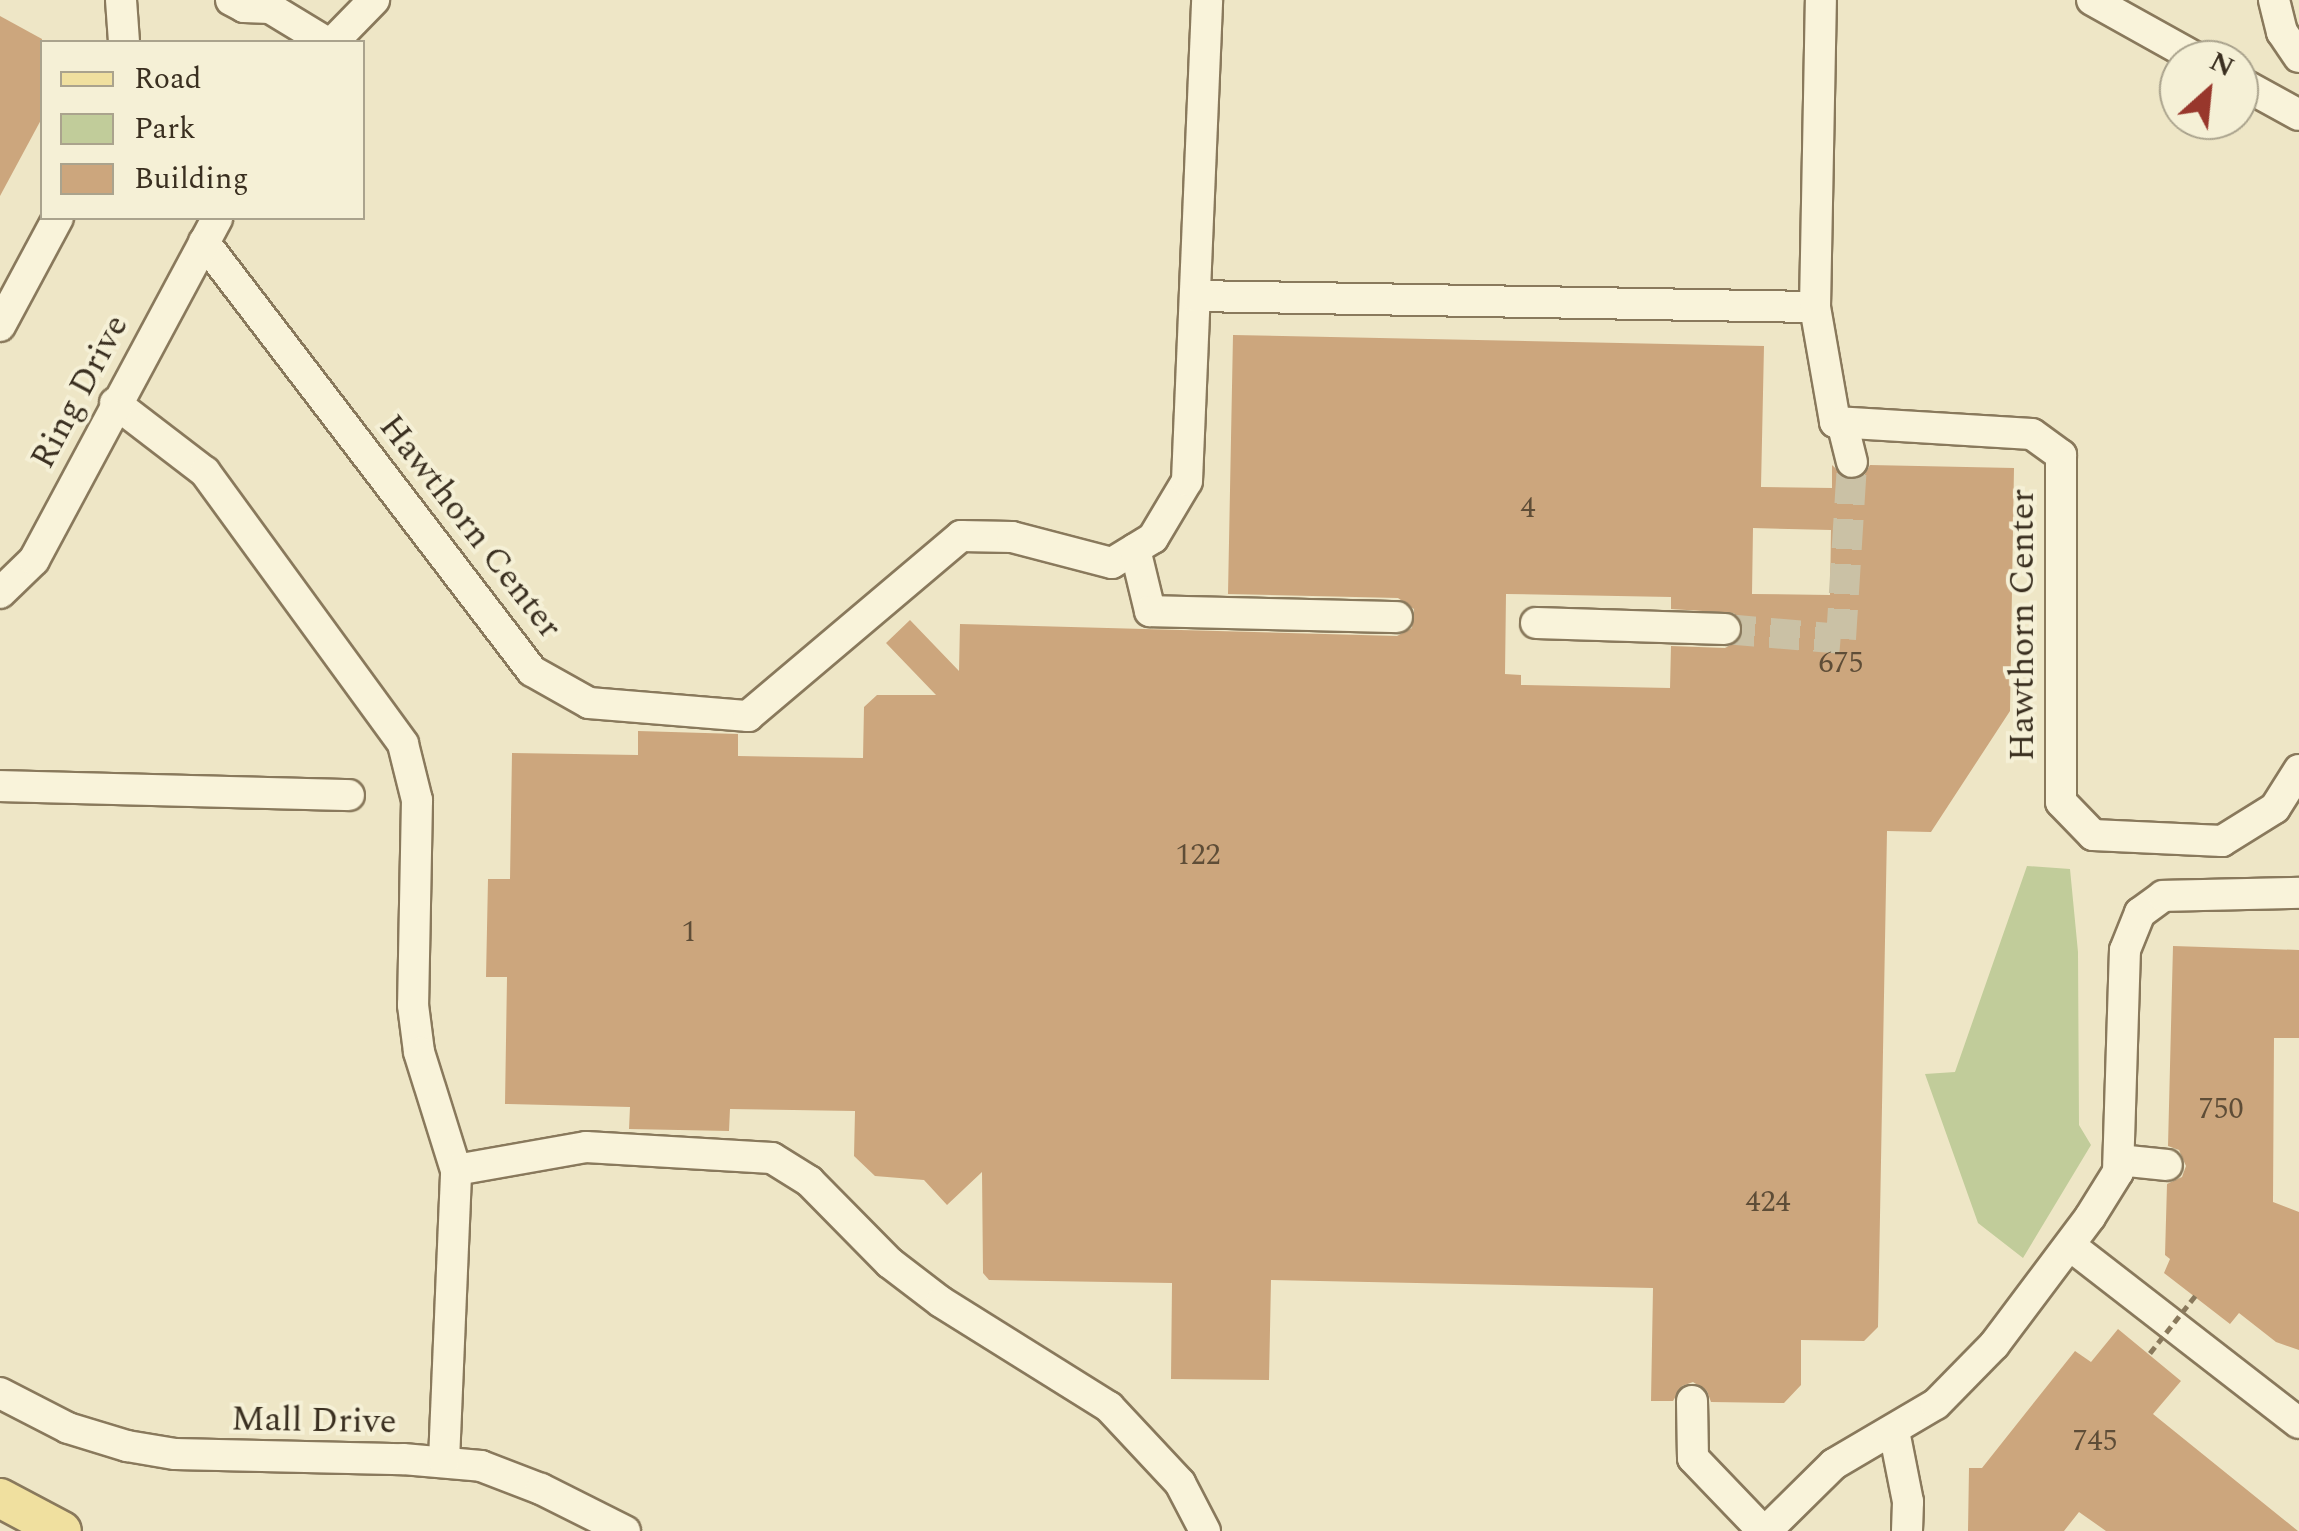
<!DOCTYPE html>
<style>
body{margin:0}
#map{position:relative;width:2299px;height:1531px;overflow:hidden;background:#eee6c6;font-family:Spectral,serif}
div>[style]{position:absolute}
.green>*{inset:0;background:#c1cc9a}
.building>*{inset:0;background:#cca67d}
.minor-tunnel>*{height:30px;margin-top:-15px;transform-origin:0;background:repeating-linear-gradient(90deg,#cac1a5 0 30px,transparent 0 45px)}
.roads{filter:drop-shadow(2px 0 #89795c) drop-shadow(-2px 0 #89795c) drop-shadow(0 2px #89795c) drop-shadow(0 -2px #89795c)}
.minor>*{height:30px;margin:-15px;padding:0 15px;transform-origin:15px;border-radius:15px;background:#f9f3da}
.major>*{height:38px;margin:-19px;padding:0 19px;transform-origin:19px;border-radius:19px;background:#f0e09f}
.path-bridge>*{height:5px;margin-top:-2.5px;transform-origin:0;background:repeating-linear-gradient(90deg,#89795c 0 8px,transparent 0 13px)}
span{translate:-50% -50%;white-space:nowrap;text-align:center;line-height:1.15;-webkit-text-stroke:8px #f5f0d6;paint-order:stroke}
.number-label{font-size:30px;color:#5e4d37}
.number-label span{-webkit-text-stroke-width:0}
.street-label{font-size:35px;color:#3a2f20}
.legend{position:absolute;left:40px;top:40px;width:325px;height:180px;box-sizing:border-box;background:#f5f0d6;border:2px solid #aaa38d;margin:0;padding:12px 18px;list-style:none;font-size:30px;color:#3a2f20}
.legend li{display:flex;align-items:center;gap:20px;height:50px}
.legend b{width:50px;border:2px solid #aaa38d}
.north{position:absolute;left:2159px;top:40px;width:100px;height:100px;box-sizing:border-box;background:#f5f0d6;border:2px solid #aaa38d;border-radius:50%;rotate:27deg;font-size:28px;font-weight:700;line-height:40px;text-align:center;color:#3a2f20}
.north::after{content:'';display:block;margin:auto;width:35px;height:45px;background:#98372c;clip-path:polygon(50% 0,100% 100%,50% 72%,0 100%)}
</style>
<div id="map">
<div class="green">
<div style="clip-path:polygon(2027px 866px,2070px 869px,2078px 952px,2079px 1125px,2091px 1145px,2023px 1258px,1978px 1223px,1925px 1074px,1955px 1072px)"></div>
</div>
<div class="building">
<div style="clip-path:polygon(0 16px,42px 39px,42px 118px,0 196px)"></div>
<div style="clip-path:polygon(evenodd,1233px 335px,1764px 346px,1761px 487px,1832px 488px,1832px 465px,1848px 480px,1864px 476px,1870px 465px,2014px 468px,2010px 711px,1931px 832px,1887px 831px,1878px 1327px,1864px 1341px,1801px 1340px,1801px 1385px,1784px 1403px,1711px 1402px,1707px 1391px,1693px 1382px,1682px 1386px,1673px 1401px,1651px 1401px,1653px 1288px,1271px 1280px,1269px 1380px,1171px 1379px,1172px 1283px,989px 1280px,983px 1273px,982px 1172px,947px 1205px,924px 1180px,875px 1176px,854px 1156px,855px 1111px,730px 1109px,729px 1131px,629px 1129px,630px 1107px,505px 1104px,507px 977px,486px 977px,488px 879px,510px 879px,512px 753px,638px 755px,638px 731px,738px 734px,738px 756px,863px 758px,864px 707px,877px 695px,936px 695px,886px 643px,910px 620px,959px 671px,960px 624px,1397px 636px,1412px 628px,1414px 609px,1398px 598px,1228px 594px,1233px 335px,1753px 528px,1831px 530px,1830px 595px,1752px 594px,1753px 528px,1233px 335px,1506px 594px,1671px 597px,1671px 609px,1734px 613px,1744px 631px,1740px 640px,1725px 648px,1671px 646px,1670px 688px,1521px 685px,1521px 675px,1505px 674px,1506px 594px)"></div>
<div style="clip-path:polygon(2173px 946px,2299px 950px,2299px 1038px,2274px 1038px,2273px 1202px,2299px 1212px,2299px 1350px,2276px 1342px,2239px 1313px,2230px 1324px,2164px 1273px,2170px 1259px,2165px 1255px,2167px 1184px,2182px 1177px,2186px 1166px,2179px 1150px,2168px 1146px)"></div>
<div style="clip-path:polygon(2118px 1329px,2181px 1381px,2153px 1414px,2298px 1531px,2106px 1531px,2079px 1512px,2064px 1531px,1968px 1531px,1969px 1468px,1982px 1468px,2075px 1351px,2091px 1362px)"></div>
</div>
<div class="minor-tunnel">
<div style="left:1725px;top:629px;width:116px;rotate:4.9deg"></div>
<div style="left:1841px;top:639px;width:177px;rotate:-86.4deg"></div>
</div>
<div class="roads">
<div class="minor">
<div style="left:121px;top:0;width:42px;rotate:85.9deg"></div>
<div style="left:231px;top:0;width:15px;rotate:28deg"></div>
<div style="left:244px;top:7px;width:26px;rotate:2deg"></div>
<div style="left:270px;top:8px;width:66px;rotate:31.3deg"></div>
<div style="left:2092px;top:0;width:124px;rotate:29.1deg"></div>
<div style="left:2274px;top:0;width:33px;rotate:76deg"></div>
<div style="left:2282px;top:32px;width:30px;rotate:56deg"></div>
<div style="left:333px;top:42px;width:59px;rotate:-45.7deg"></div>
<div style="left:2239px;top:82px;width:68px;rotate:28.8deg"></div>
<div style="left:204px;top:242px;width:540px;rotate:52.6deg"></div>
<div style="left:532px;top:671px;width:65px;rotate:29.3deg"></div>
<div style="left:589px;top:703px;width:160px;rotate:4.7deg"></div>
<div style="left:748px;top:716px;width:279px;rotate:-40.2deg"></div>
<div style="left:961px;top:536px;width:51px;rotate:1.1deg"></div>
<div style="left:1012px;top:537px;width:103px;rotate:14.6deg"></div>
<div style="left:1112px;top:563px;width:48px;rotate:-31.4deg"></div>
<div style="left:1153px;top:538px;width:66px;rotate:-59.2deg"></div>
<div style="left:1187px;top:481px;width:481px;rotate:-87.6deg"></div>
<div style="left:1195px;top:296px;width:620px;rotate:1.02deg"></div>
<div style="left:1815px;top:307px;width:307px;rotate:-88.9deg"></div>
<div style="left:1815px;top:307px;width:117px;rotate:80.1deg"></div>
<div style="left:1835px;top:422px;width:197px;rotate:3.5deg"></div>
<div style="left:2032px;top:434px;width:36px;rotate:36deg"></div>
<div style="left:2061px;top:455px;width:347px;rotate:90deg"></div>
<div style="left:2061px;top:802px;width:46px;rotate:45.9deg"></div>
<div style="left:2093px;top:835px;width:129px;rotate:2.7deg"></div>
<div style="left:2222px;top:841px;width:62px;rotate:-31.9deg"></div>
<div style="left:2275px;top:808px;width:45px;rotate:-57.7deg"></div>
<div style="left:0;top:326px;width:123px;rotate:-61.8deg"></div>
<div style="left:115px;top:403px;width:113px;rotate:37.5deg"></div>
<div style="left:205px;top:472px;width:336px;rotate:53.9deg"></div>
<div style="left:403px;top:744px;width:58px;rotate:76deg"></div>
<div style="left:417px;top:800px;width:205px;rotate:91.1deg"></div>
<div style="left:413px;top:1005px;width:47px;rotate:82.7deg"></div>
<div style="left:419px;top:1052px;width:124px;rotate:72.6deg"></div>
<div style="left:1842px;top:422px;width:41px;rotate:76deg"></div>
<div style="left:1135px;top:549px;width:64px;rotate:76.4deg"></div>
<div style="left:1150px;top:611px;width:247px;rotate:1.4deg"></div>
<div style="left:0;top:593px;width:47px;rotate:-44.1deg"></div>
<div style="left:34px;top:560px;width:388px;rotate:-61.8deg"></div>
<div style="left:1536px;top:623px;width:189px;rotate:1.8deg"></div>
<div style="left:0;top:786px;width:349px;rotate:1.5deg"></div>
<div style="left:2119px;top:1160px;width:48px;rotate:5.9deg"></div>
<div style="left:2072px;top:1247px;width:287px;rotate:37.8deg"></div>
<div style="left:0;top:1393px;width:76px;rotate:27.2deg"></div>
<div style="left:68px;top:1428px;width:62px;rotate:17deg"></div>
<div style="left:127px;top:1446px;width:49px;rotate:9.5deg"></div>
<div style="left:175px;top:1454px;width:228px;rotate:1.3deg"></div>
<div style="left:403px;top:1459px;width:78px;rotate:5.1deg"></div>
<div style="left:481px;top:1466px;width:64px;rotate:21deg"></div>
<div style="left:541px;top:1489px;width:94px;rotate:26.6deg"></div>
<div style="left:1692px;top:1401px;width:57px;rotate:89deg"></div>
<div style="left:1693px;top:1458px;width:101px;rotate:46.2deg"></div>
<div style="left:1894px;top:1431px;width:72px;rotate:78.8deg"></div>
<div style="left:1908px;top:1502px;width:29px;rotate:92deg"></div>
<div style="left:444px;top:1461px;width:291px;rotate:-87.6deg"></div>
<div style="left:456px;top:1170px;width:132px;rotate:-10deg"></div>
<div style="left:586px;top:1147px;width:186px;rotate:3.4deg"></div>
<div style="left:772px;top:1158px;width:44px;rotate:31.9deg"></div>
<div style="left:809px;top:1181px;width:115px;rotate:45.4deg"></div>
<div style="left:890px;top:1263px;width:64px;rotate:37.4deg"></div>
<div style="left:941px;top:1302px;width:198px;rotate:32deg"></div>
<div style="left:1109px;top:1407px;width:104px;rotate:46.9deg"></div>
<div style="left:1180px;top:1483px;width:54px;rotate:62.5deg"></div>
<div style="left:1766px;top:1531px;width:95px;rotate:-44.6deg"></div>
<div style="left:1834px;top:1464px;width:118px;rotate:-30.5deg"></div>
<div style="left:1936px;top:1404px;width:83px;rotate:-45.5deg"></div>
<div style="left:1994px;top:1345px;width:160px;rotate:-53.1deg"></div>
<div style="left:2090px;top:1217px;width:53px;rotate:-58.1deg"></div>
<div style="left:2118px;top:1172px;width:222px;rotate:-88.2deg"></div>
<div style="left:2125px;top:950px;width:40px;rotate:-68deg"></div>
<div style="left:2140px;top:913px;width:29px;rotate:-36deg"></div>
<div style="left:2163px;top:896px;width:136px;rotate:-1.3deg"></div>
</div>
<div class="major">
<div style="left:0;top:1498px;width:70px;rotate:28deg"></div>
</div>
</div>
<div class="path-bridge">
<div style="left:2150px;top:1353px;width:73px;rotate:-51.7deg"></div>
</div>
<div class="number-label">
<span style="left:1528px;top:508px">4</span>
<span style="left:1841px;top:663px">675</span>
<span style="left:1198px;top:855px">122</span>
<span style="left:689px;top:932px">1</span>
<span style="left:2221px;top:1109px">750</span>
<span style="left:1768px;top:1202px">424</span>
<span style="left:2095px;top:1441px">745</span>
</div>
<div class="street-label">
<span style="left:80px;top:392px;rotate:-62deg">Ring Drive</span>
<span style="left:470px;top:527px;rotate:52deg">Hawthorn Center</span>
<span style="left:2023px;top:625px;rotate:-90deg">Hawthorn Center</span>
<span style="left:314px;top:1421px;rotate:1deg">Mall Drive</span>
</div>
<ul class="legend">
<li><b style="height:12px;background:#f0e09f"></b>Road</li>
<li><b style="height:28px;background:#c1cc9a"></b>Park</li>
<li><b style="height:28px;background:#cca67d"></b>Building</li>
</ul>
<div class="north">N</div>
</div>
